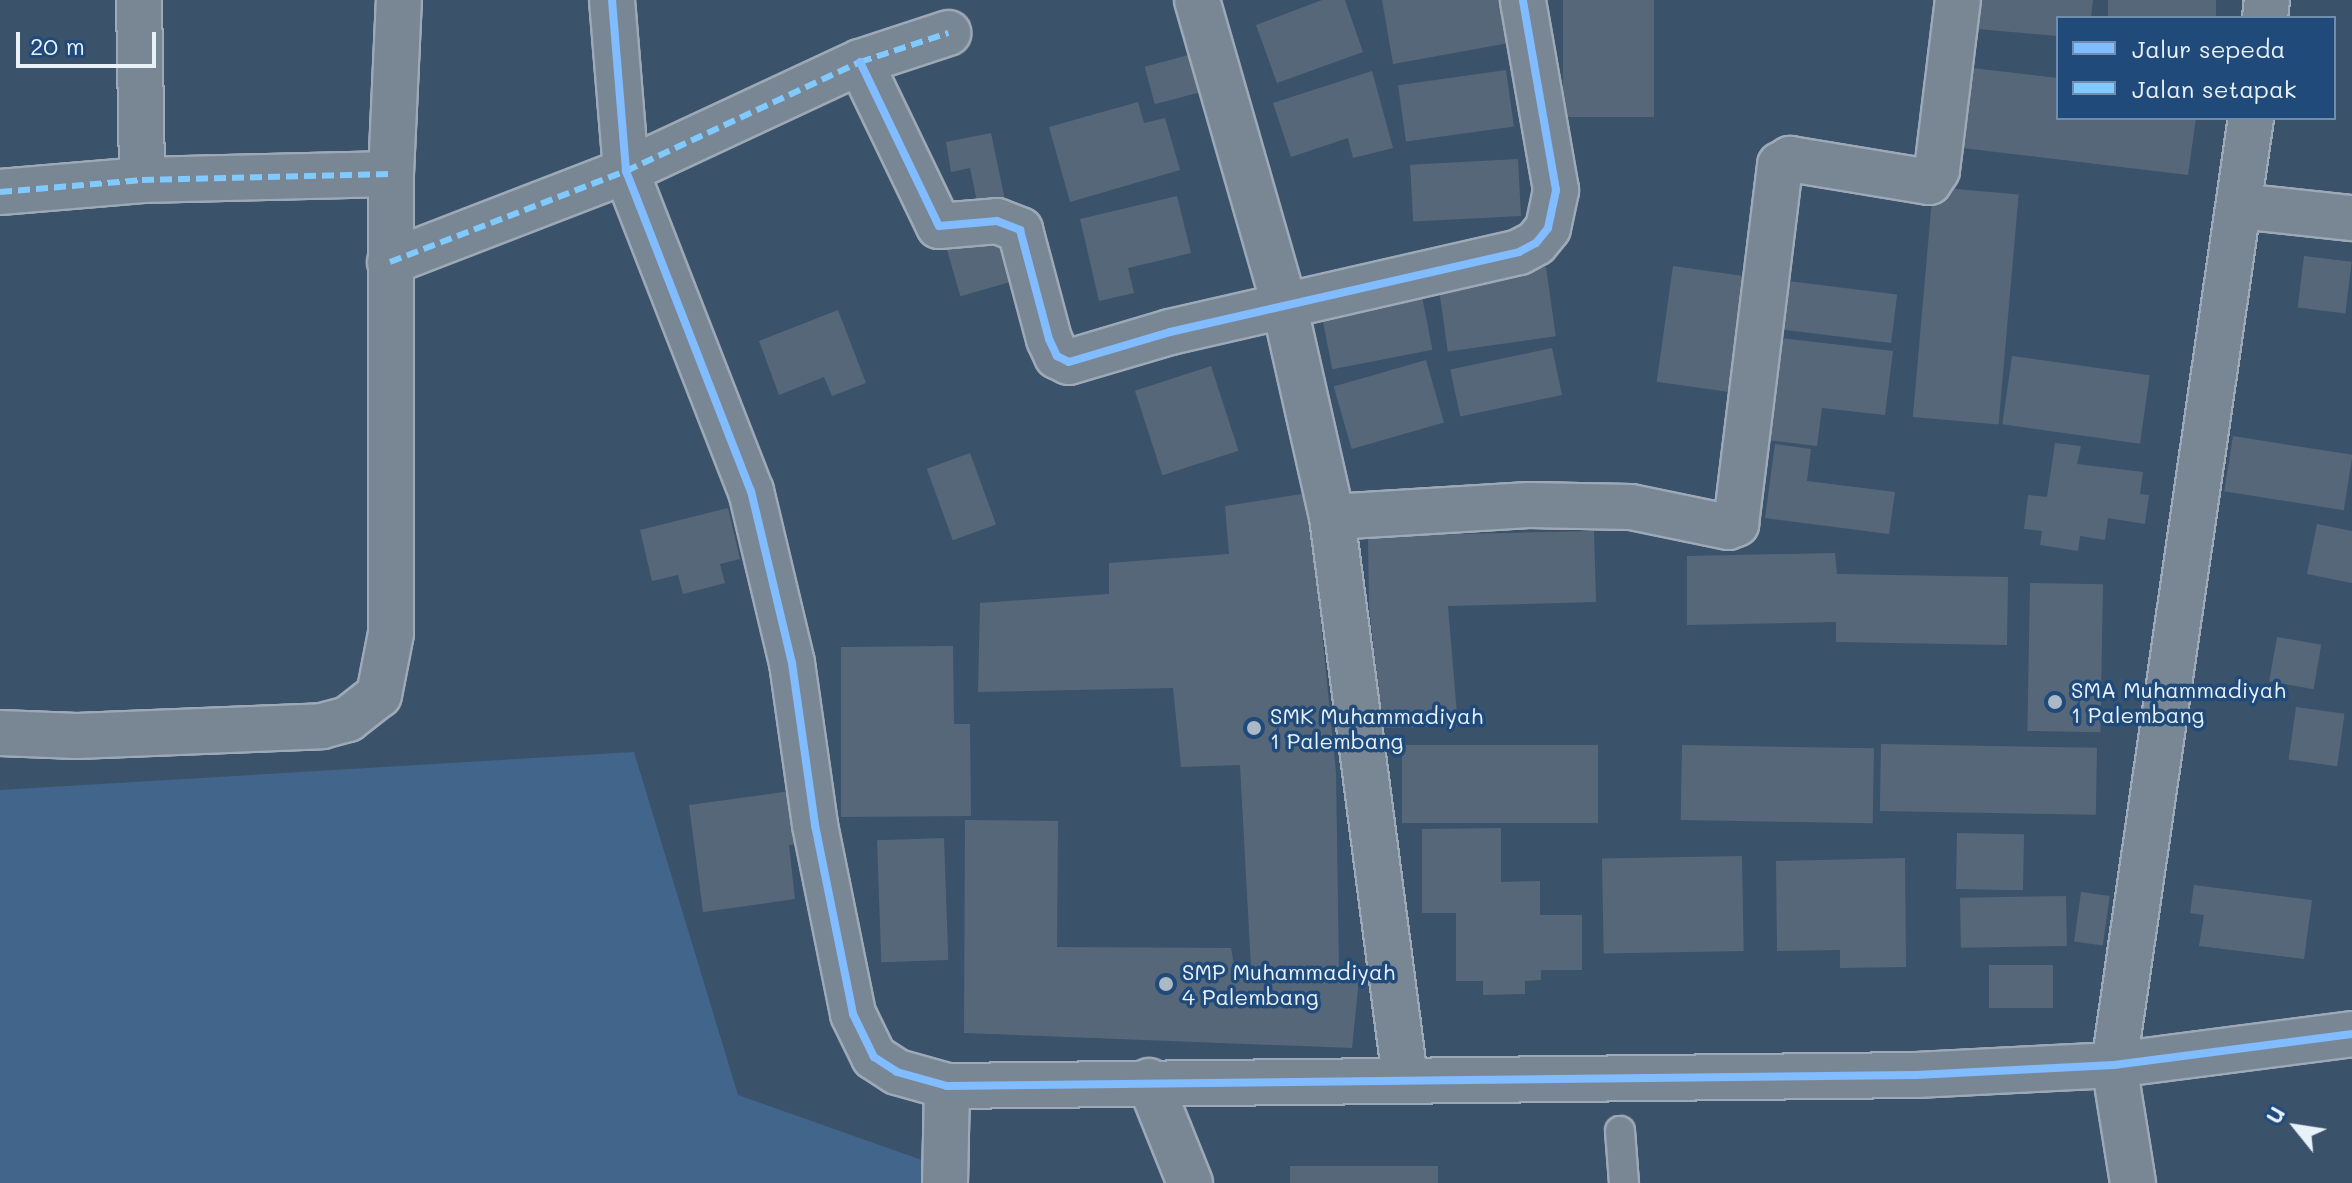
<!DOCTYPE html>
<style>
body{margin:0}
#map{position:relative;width:2352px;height:1183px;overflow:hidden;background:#3b526b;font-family:Mali,sans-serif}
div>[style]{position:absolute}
.green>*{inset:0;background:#42658c}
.building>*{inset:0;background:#57677a;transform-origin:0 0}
.roads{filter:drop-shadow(2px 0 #9da9b6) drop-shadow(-2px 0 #9da9b6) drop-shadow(0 2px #9da9b6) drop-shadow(0 -2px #9da9b6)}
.service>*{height:28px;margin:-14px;padding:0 14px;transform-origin:14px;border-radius:14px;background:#798694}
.minor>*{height:44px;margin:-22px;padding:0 22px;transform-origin:22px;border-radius:22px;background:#798694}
.quiet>*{height:6px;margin-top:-3px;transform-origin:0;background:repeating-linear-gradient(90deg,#80caff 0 12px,transparent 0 18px)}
.cycleway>*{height:8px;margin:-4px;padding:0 4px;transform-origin:4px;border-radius:4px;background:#80bcff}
.dots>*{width:22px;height:22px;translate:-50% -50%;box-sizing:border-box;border:4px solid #1f4a7a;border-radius:50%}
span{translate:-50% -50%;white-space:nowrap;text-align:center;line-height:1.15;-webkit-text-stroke:7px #1f4a7a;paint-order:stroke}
.poi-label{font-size:22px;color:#e8f1f8}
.left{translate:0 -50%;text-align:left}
.legend{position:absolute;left:2056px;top:16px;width:280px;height:104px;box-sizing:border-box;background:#1f4a7a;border:2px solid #6f8dac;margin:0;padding:10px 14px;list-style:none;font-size:24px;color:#e8f1f8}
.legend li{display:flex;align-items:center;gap:16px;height:40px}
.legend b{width:40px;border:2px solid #6f8dac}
.north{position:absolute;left:2256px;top:1087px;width:80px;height:80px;-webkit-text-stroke:6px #1f4a7a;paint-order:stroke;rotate:300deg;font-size:22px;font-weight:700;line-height:32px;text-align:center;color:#e8f1f8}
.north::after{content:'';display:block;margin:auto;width:28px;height:36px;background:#e8f1f8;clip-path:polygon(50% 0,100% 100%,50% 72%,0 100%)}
.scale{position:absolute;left:16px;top:32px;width:140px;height:36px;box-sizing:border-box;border:4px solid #e8f1f8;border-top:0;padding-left:10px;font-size:24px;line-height:28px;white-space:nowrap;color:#e8f1f8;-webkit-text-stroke:6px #1f4a7a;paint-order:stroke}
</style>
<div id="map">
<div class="green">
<div style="clip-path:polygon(634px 752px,738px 1095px,933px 1164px,931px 1183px,0 1183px,0 790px)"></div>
</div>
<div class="building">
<div style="clip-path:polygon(1322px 0,1345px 0,1363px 52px,1277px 83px,1256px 25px)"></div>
<div style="clip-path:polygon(1382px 0,1502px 0,1509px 43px,1393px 64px)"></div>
<div style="left:1563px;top:0;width:91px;height:117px"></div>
<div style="clip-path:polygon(1970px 0,2093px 0,2091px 18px,2058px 18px,2058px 36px,1967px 28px)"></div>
<div style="left:2108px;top:0;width:108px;height:18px"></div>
<div style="left:1192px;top:54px;width:39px;height:49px;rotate:75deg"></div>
<div style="clip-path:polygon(1964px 67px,2058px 78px,2058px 118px,2196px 118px,2188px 175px,1954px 147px)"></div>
<div style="left:1506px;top:70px;width:57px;height:109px;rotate:82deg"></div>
<div style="clip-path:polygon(1372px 71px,1393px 148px,1353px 158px,1348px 138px,1291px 157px,1273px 103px)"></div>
<div style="clip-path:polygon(1138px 102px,1144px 123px,1165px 118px,1180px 170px,1070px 202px,1049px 127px)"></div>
<div style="clip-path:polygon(991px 133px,1006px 205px,979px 211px,970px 168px,951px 172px,946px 142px)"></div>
<div style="left:1518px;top:159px;width:57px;height:108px;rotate:87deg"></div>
<div style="left:1933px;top:187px;width:86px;height:231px;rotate:5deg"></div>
<div style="clip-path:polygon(1177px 196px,1191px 253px,1128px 268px,1134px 293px,1099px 301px,1080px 219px)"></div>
<div style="left:1010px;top:230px;width:50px;height:66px;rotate:74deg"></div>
<div style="left:2304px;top:256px;width:48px;height:52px;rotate:7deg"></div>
<div style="left:1673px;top:266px;width:80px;height:117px;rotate:8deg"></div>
<div style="left:1546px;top:267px;width:70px;height:109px;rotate:82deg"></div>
<div style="left:1780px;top:280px;width:118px;height:49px;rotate:7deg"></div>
<div style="left:1420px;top:286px;width:65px;height:102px;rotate:79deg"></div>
<div style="clip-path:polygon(838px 310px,866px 383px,832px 396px,824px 377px,779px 395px,759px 341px)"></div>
<div style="clip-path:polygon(1772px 337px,1893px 351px,1885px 415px,1822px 408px,1817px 446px,1759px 439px)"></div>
<div style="left:1552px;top:348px;width:48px;height:104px;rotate:78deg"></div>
<div style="left:2012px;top:356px;width:139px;height:69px;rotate:8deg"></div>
<div style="left:1426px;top:360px;width:65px;height:96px;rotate:74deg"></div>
<div style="left:1211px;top:366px;width:89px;height:80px;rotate:72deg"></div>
<div style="left:2233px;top:436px;width:121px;height:56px;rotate:9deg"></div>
<div style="clip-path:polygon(2055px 443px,2081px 446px,2077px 464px,2143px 472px,2140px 494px,2149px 495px,2145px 524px,2108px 518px,2105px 540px,2080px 536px,2078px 551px,2040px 545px,2042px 531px,2024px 529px,2028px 495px,2047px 497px)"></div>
<div style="clip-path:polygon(1775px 444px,1811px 449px,1807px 481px,1895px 492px,1889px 534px,1765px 518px)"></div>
<div style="left:970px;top:453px;width:76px;height:46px;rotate:70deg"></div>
<div style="clip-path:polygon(1308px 493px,1336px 772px,1339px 972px,1251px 967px,1240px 765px,1181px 767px,1173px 688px,978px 692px,980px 603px,1109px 594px,1109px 563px,1229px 554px,1225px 506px)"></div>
<div style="clip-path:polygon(728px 508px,740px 559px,720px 564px,725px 583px,683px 594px,678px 575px,652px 581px,640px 530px)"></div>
<div style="clip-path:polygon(2317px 524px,2352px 531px,2352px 583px,2307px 574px)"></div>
<div style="clip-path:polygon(1594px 531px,1596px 602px,1448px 606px,1458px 726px,1383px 728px,1369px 607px,1368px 536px)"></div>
<div style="clip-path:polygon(1835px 553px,1837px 574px,2008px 577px,2007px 645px,1836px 642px,1836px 622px,1687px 625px,1687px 556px)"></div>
<div style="left:2030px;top:583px;width:73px;height:148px;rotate:1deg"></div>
<div style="left:2277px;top:637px;width:45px;height:45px;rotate:10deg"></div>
<div style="clip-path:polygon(953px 646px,954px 724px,970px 724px,971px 816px,841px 817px,841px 647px)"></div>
<div style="left:2296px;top:707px;width:49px;height:53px;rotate:8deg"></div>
<div style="left:1881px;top:744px;width:216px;height:67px;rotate:1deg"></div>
<div style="left:1598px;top:745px;width:78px;height:196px;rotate:90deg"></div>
<div style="left:1682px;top:745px;width:192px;height:75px;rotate:1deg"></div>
<div style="clip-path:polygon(806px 789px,814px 842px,789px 845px,795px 899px,703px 912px,689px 805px)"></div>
<div style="clip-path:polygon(965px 820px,1058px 821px,1057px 947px,1231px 948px,1235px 970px,1359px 979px,1352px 1048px,964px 1033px)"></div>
<div style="clip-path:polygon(1501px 828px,1501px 882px,1540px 881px,1540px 915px,1582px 915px,1582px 970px,1541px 970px,1541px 980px,1525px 981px,1525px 994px,1483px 995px,1483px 981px,1456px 981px,1456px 913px,1422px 913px,1422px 829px)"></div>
<div style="left:1957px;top:833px;width:67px;height:56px;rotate:1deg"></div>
<div style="left:944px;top:838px;width:122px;height:67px;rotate:88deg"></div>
<div style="left:1742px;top:856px;width:95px;height:140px;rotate:89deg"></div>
<div style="clip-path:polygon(1905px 858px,1906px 967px,1840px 968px,1840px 950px,1777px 951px,1776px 861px)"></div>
<div style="clip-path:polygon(2194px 885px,2312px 900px,2304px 959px,2199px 946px,2204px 915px,2190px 913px)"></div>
<div style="left:2081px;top:892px;width:29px;height:50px;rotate:8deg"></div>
<div style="left:2066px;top:896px;width:50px;height:106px;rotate:89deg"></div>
<div style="left:1989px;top:965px;width:64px;height:43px"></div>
<div style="left:1290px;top:1166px;width:148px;height:17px"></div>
</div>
<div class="roads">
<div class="service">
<div style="left:1620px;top:1131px;width:52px;rotate:85.6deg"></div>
</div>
<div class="minor">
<div style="left:139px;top:0;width:180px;rotate:89deg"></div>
<div style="left:612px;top:0;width:172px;rotate:85.3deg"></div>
<div style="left:626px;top:171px;width:344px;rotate:68.7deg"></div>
<div style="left:751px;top:491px;width:177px;rotate:76.6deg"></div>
<div style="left:792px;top:663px;width:164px;rotate:81.9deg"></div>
<div style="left:815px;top:825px;width:193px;rotate:78.6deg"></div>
<div style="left:853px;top:1014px;width:48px;rotate:64deg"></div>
<div style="left:874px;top:1057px;width:27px;rotate:33deg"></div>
<div style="left:897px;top:1072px;width:52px;rotate:15.6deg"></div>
<div style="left:947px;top:1086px;width:969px;rotate:-0.65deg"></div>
<div style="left:1916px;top:1075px;width:198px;rotate:-2.9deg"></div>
<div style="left:2114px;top:1065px;width:240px;rotate:-7.4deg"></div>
<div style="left:1197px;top:0;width:316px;rotate:74deg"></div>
<div style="left:1284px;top:304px;width:218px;rotate:77.3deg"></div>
<div style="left:1332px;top:517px;width:566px;rotate:82.59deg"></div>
<div style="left:2265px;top:18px;width:18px;rotate:-84deg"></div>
<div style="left:860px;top:62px;width:182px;rotate:64.3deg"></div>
<div style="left:939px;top:226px;width:58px;rotate:-4.9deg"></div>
<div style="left:997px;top:221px;width:25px;rotate:21deg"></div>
<div style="left:1020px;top:230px;width:113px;rotate:75.1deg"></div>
<div style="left:1049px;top:339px;width:19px;rotate:65deg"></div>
<div style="left:1057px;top:356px;width:13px;rotate:27deg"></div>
<div style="left:1069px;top:362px;width:105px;rotate:-16.5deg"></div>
<div style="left:1170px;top:332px;width:358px;rotate:-12.9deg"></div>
<div style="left:1519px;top:252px;width:19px;rotate:-28deg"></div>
<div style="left:1536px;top:243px;width:19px;rotate:-51deg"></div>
<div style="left:1548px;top:228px;width:39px;rotate:-78deg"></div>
<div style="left:1556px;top:190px;width:193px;rotate:-99.9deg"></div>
<div style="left:0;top:192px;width:143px;rotate:-4.8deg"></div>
<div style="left:142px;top:180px;width:249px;rotate:-1.4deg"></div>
<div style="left:2239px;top:206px;width:114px;rotate:6.1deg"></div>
<div style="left:390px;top:262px;width:253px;rotate:-21.1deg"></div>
<div style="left:626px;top:171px;width:258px;rotate:-25deg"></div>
<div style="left:860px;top:62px;width:93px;rotate:-18.2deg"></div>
<div style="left:1332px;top:517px;width:197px;rotate:-3.5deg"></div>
<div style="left:1529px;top:505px;width:102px;rotate:1.1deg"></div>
<div style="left:1631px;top:507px;width:99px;rotate:11.7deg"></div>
<div style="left:1728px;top:527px;width:9px;rotate:-21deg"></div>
<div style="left:1736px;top:524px;width:362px;rotate:-83deg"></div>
<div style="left:1780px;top:165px;width:12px;rotate:-31deg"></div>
<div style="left:1790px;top:159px;width:141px;rotate:9.4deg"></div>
<div style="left:1929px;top:182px;width:14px;rotate:-56deg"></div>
<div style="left:1937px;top:170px;width:171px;rotate:-83deg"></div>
<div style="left:0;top:733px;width:77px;rotate:2.2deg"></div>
<div style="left:77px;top:736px;width:245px;rotate:-2.3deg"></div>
<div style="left:322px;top:726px;width:27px;rotate:-15deg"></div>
<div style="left:348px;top:719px;width:39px;rotate:-38deg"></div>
<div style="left:379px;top:695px;width:63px;rotate:-79deg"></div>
<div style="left:391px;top:633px;width:459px;rotate:-90deg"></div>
<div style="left:391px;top:174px;width:174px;rotate:-87.4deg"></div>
<div style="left:1149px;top:1081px;width:110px;rotate:68.1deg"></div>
<div style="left:945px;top:1183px;width:97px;rotate:-88.8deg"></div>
<div style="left:2133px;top:1183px;width:120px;rotate:-99.1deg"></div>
<div style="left:2114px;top:1065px;width:957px;rotate:-81.77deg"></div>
</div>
</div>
<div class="quiet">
<div style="left:0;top:192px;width:143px;rotate:-4.8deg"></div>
<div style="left:142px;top:180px;width:249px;rotate:-1.4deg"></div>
<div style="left:390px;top:262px;width:253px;rotate:-21.1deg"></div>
<div style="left:626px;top:171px;width:258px;rotate:-25deg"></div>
<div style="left:860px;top:62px;width:93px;rotate:-18.2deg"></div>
</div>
<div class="cycleway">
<div style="left:612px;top:0;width:172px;rotate:85.3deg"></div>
<div style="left:626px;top:171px;width:344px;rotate:68.7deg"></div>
<div style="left:751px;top:491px;width:177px;rotate:76.6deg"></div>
<div style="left:792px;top:663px;width:164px;rotate:81.9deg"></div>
<div style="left:815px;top:825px;width:193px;rotate:78.6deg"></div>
<div style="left:853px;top:1014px;width:48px;rotate:64deg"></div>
<div style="left:874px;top:1057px;width:27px;rotate:33deg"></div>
<div style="left:897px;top:1072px;width:52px;rotate:15.6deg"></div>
<div style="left:947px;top:1086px;width:969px;rotate:-0.65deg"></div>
<div style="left:1916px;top:1075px;width:198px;rotate:-2.9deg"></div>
<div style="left:2114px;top:1065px;width:240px;rotate:-7.4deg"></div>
<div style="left:860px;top:62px;width:182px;rotate:64.3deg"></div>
<div style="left:939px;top:226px;width:58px;rotate:-4.9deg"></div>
<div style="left:997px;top:221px;width:25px;rotate:21deg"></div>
<div style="left:1020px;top:230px;width:113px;rotate:75.1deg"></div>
<div style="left:1049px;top:339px;width:19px;rotate:65deg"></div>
<div style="left:1057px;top:356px;width:13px;rotate:27deg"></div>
<div style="left:1069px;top:362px;width:105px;rotate:-16.5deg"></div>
<div style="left:1170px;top:332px;width:358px;rotate:-12.9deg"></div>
<div style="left:1519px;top:252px;width:19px;rotate:-28deg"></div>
<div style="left:1536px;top:243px;width:19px;rotate:-51deg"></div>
<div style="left:1548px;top:228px;width:39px;rotate:-78deg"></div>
<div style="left:1556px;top:190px;width:193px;rotate:-99.9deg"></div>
</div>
<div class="dots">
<div style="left:2055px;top:702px;background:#abb9c7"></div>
<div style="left:1254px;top:728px;background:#abb9c7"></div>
<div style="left:1166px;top:984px;background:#abb9c7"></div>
</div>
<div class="poi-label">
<span class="left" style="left:2071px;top:702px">SMA Muhammadiyah<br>1 Palembang</span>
<span class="left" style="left:1270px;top:728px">SMK Muhammadiyah<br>1 Palembang</span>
<span class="left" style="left:1182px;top:984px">SMP Muhammadiyah<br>4 Palembang</span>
</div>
<ul class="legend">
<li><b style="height:10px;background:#80bcff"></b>Jalur sepeda</li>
<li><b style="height:10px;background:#80caff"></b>Jalan setapak</li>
</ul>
<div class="north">U</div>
<div class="scale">20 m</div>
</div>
